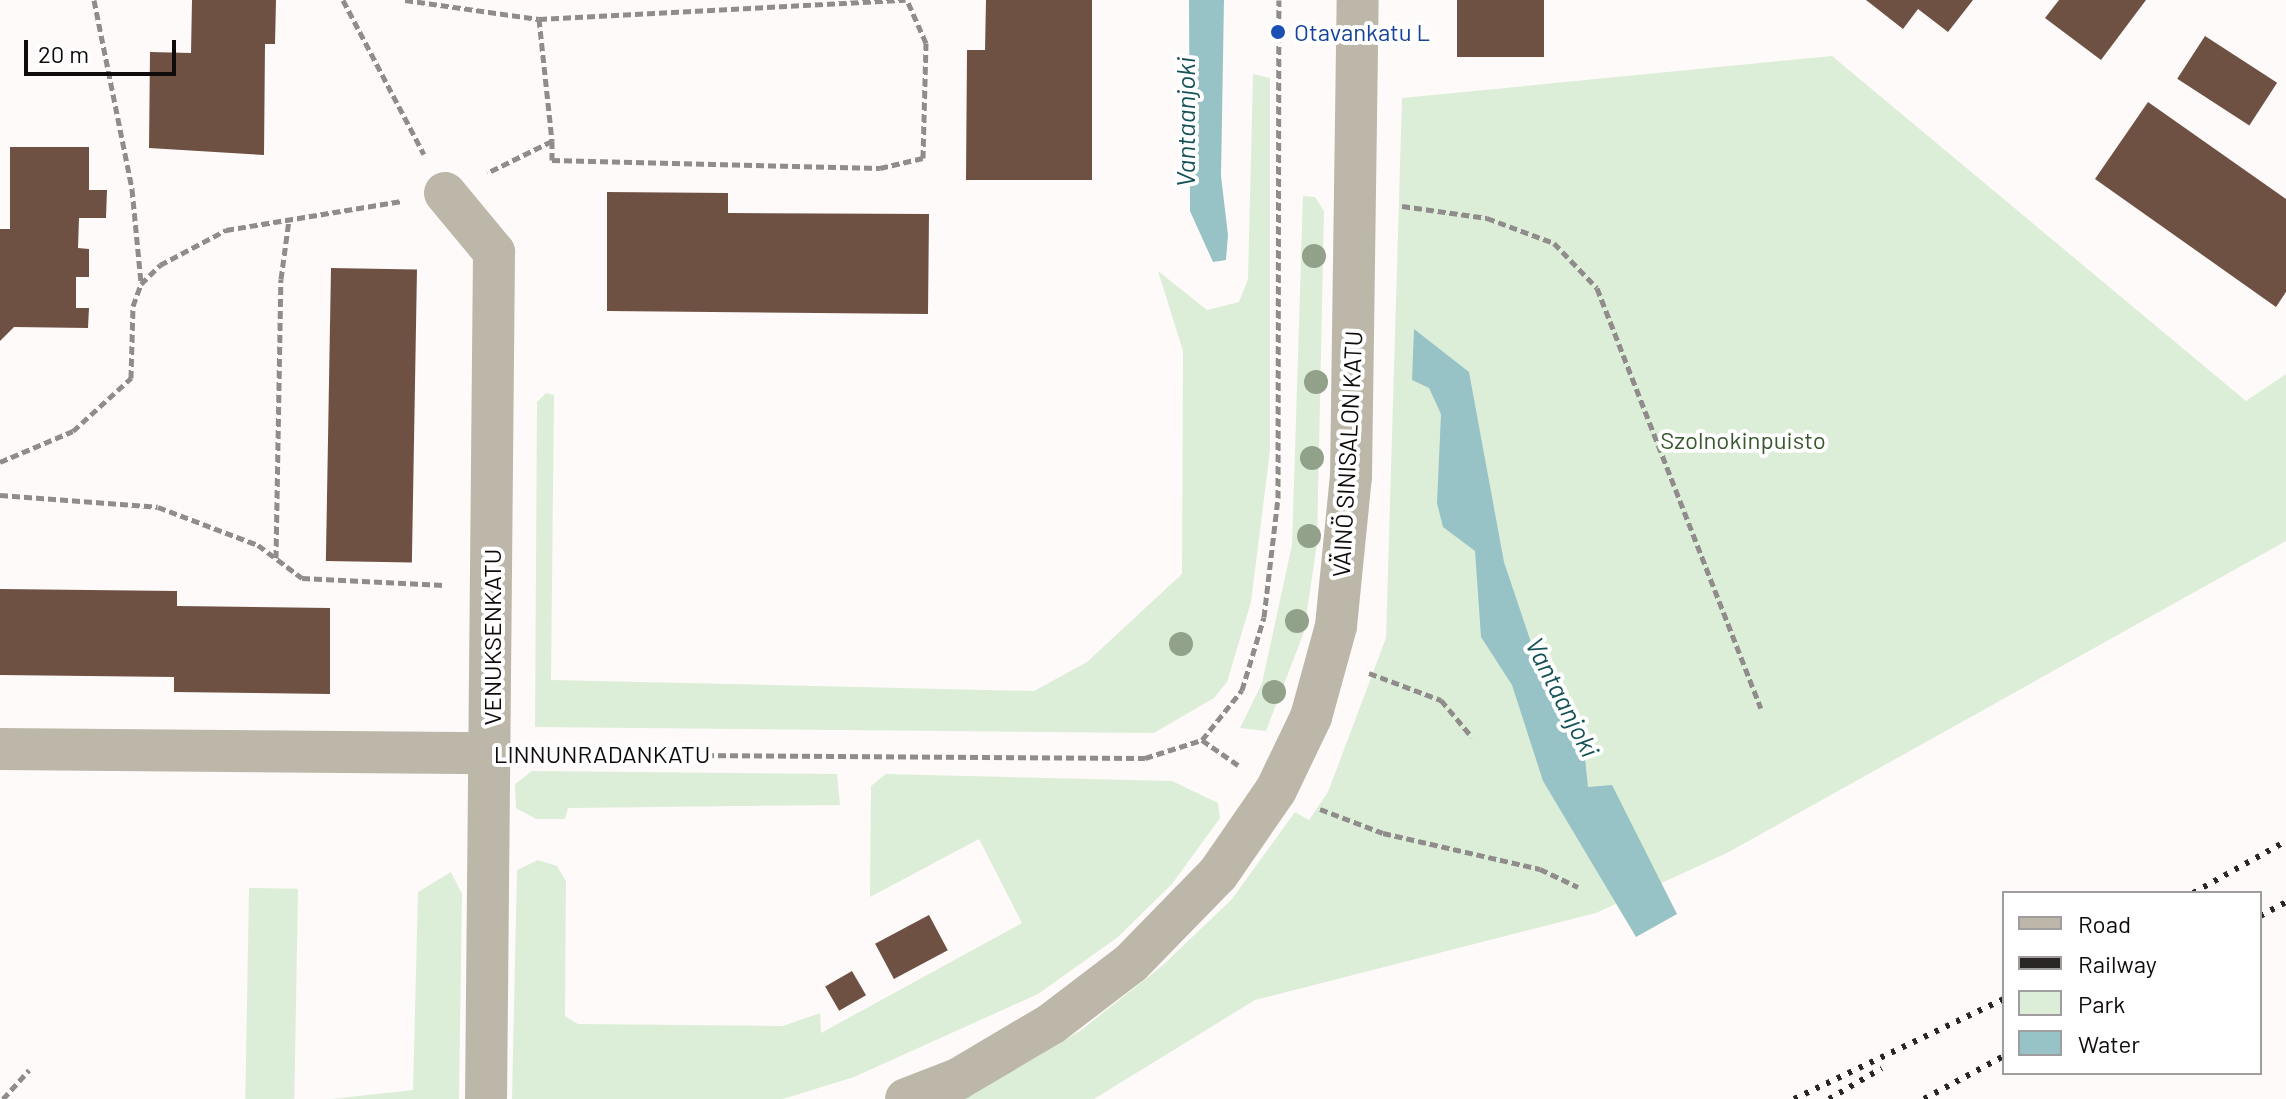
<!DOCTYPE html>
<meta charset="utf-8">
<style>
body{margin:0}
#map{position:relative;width:2286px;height:1099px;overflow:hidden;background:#fefaf9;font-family:Barlow,sans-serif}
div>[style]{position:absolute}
.green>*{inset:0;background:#ddeed8;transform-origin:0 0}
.water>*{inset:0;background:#98c3c6}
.building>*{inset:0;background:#6f5144;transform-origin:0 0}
.path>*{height:5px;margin-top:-2.5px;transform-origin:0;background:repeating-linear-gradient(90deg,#8f8c8b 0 8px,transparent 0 12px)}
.street>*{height:42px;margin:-21px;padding:0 21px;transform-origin:21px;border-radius:21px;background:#bcb7a9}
.rail>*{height:6px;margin-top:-3px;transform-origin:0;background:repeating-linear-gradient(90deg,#292625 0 4px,transparent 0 12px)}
.trees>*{width:24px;height:24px;margin:-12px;border-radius:50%;background:#92a18a}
.dots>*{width:22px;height:22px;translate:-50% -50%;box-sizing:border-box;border:4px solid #fff;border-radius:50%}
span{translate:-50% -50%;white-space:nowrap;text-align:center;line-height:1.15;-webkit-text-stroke:8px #fff;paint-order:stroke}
.transit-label{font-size:24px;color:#164399}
.left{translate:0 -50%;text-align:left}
.park-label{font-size:24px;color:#39582f}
.street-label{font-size:24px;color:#0e0b0a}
.water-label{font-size:26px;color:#145156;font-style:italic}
.legend{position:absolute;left:2002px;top:891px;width:260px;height:184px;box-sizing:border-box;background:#fff;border:2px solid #9f9d9d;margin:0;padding:10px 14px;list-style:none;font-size:24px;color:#0e0b0a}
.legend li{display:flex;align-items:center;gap:16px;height:40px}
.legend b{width:40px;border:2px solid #9f9d9d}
.scale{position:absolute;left:24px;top:40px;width:152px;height:36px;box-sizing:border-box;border:4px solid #0e0b0a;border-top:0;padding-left:10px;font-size:24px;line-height:28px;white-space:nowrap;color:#0e0b0a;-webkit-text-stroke:6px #fff;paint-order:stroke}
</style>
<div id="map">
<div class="green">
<div style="clip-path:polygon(1832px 56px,2246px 401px,2286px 374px,2286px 541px,1727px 853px,1596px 913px,1255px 1000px,1094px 1099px,961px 1099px,1080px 1031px,1162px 966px,1232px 899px,1295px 812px,1309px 820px,1328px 792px,1386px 638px,1402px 98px)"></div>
<div style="clip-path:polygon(1253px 74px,1270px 78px,1270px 451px,1251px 602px,1227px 682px,1214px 698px,1154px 733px,535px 727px,537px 402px,546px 393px,554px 395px,551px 680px,1034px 691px,1087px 662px,1182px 574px,1183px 351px,1158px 271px,1207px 310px,1239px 302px,1248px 279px)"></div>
<div style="clip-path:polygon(1303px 196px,1315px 197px,1324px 211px,1317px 543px,1304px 632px,1266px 731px,1240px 728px,1262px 683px,1292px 545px)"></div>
<div style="clip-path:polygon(532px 771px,837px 774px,840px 805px,568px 808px,565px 819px,536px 819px,516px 808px,515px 784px)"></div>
<div style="clip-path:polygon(886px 774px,1172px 781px,1218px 803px,1220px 818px,1172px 884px,1118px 937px,1038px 994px,854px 1077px,783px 1099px,512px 1099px,517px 870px,538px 860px,557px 866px,566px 881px,565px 1016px,578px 1024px,783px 1026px,820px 1013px,821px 1033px,1022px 923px,979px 839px,870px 897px,871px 786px)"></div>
<div style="clip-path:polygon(451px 872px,462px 894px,459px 1099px,331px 1099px,413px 1090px,418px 892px)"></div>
<div style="left:249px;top:888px;width:49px;height:211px;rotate:1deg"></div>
</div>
<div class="water">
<div style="clip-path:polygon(1189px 0,1224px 0,1221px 176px,1228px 235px,1226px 260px,1213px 262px,1190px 211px)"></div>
<div style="clip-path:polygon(1414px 329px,1469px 372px,1504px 562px,1547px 690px,1583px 740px,1588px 787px,1612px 785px,1677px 914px,1636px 937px,1543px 781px,1512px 685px,1481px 637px,1475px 551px,1443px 527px,1437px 503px,1441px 414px,1429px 388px,1412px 380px)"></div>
</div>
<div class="building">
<div style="clip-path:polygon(192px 0,276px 0,275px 44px,265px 44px,264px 155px,149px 148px,150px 52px,191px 53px)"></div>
<div style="clip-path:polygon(986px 0,1092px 0,1092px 180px,966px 180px,967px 50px,985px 50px)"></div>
<div style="left:1457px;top:0;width:87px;height:57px"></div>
<div style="clip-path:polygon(1866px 0,1973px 0,1948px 32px,1918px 9px,1903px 29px)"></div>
<div style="clip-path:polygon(2059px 0,2146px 0,2101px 60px,2045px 18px)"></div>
<div style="left:2205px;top:36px;width:86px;height:51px;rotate:33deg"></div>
<div style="clip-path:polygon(2148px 102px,2286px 199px,2286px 292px,2276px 307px,2095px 179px)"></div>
<div style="clip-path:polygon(10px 147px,89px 147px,89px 190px,107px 190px,106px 218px,79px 218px,78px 248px,89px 249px,89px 277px,76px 277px,76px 308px,89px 308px,88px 328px,14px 327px,0 341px,0 229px,10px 229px)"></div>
<div style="clip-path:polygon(607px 192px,728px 193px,728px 213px,929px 214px,928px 314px,607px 311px)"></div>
<div style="left:331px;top:268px;width:86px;height:293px;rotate:1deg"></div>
<div style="clip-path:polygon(0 589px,177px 591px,177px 606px,330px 608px,330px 694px,174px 692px,174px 677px,0 675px)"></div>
<div style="left:929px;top:915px;width:40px;height:61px;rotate:62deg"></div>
<div style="left:852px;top:971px;width:28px;height:31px;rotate:60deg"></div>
</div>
<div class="path">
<div style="left:94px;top:0;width:193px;rotate:78.6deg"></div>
<div style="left:132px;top:189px;width:93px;rotate:84.5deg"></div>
<div style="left:343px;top:0;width:174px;rotate:62.3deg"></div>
<div style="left:405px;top:0;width:135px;rotate:8.1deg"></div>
<div style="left:539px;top:19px;width:123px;rotate:83.9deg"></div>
<div style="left:552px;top:141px;width:72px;rotate:153.8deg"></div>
<div style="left:539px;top:19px;width:367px;rotate:-3deg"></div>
<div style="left:552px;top:141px;width:19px;rotate:90deg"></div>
<div style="left:552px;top:160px;width:328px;rotate:1.4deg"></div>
<div style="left:880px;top:168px;width:44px;rotate:-13.1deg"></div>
<div style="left:923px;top:158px;width:115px;rotate:-88.5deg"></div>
<div style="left:926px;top:43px;width:47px;rotate:-113.8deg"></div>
<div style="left:1402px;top:206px;width:86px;rotate:8deg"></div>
<div style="left:1487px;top:218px;width:72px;rotate:20.5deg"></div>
<div style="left:1554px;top:243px;width:62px;rotate:46.3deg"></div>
<div style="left:1597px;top:288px;width:451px;rotate:68.7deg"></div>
<div style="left:0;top:462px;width:79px;rotate:-23deg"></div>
<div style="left:73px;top:431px;width:79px;rotate:-42.4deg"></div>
<div style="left:131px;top:378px;width:72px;rotate:-88.4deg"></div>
<div style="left:133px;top:306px;width:23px;rotate:-70deg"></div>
<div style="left:141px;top:284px;width:27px;rotate:-45deg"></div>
<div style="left:160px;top:265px;width:75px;rotate:-27.9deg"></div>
<div style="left:226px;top:230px;width:178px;rotate:-9.4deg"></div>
<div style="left:0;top:495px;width:158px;rotate:4.3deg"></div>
<div style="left:158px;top:507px;width:107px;rotate:20.8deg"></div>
<div style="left:258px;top:545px;width:55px;rotate:36.9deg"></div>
<div style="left:302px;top:578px;width:142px;rotate:2.8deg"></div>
<div style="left:276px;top:558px;width:279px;rotate:-89deg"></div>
<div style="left:281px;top:279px;width:60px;rotate:-82.3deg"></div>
<div style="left:1369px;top:673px;width:77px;rotate:20.6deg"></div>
<div style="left:1441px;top:700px;width:48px;rotate:50deg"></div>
<div style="left:1202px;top:740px;width:64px;rotate:-51.3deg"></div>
<div style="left:1242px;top:690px;width:76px;rotate:-73.2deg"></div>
<div style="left:1264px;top:617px;width:120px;rotate:-83.3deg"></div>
<div style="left:1278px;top:498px;width:498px;rotate:-89.9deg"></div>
<div style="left:1202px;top:740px;width:44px;rotate:34.8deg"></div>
<div style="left:538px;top:754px;width:607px;rotate:0.38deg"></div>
<div style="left:1145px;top:758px;width:60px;rotate:-17.5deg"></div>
<div style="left:1320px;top:809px;width:67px;rotate:20.9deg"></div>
<div style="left:1383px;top:833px;width:161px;rotate:12.9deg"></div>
<div style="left:1540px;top:869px;width:42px;rotate:25.3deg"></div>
<div style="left:3px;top:1099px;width:39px;rotate:-48deg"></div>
</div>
<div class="street">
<div style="left:445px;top:193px;width:77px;rotate:50.3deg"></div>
<div style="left:494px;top:252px;width:847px;rotate:90.54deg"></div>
<div style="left:0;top:749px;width:491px;rotate:0.5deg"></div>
<div style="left:906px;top:1099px;width:56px;rotate:-21deg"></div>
<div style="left:958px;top:1079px;width:108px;rotate:-30.6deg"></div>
<div style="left:1051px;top:1024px;width:101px;rotate:-37.3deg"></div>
<div style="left:1131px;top:963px;width:124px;rotate:-45.7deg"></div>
<div style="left:1218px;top:874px;width:102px;rotate:-55.4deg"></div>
<div style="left:1276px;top:790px;width:81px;rotate:-64.4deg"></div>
<div style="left:1311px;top:717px;width:94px;rotate:-74.6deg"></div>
<div style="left:1336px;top:626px;width:150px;rotate:-84.3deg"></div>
<div style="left:1351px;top:477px;width:477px;rotate:-89.2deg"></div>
</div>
<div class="rail">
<div style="left:2193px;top:893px;width:107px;rotate:-29.2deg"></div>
<div style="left:2260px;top:916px;width:30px;rotate:-28deg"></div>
<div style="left:1794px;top:1099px;width:233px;rotate:-25.5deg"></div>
<div style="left:1829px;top:1099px;width:61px;rotate:-30.3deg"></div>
<div style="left:1924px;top:1099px;width:91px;rotate:-28.3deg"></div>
</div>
<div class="trees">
<div style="left:1314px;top:256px"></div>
<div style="left:1316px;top:382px"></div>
<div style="left:1312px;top:458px"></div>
<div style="left:1309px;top:536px"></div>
<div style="left:1297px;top:621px"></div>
<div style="left:1181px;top:644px"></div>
<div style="left:1274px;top:692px"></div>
</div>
<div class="dots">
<div style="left:1278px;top:32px;background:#1a4fb4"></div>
</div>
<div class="transit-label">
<span class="left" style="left:1294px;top:32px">Otavankatu L</span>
</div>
<div class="park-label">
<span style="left:1743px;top:440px">Szolnokinpuisto</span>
</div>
<div class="street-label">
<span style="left:1347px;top:454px;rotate:-87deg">VÄINÖ SINISALON KATU</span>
<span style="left:492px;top:637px;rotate:-90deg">VENUKSENKATU</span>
<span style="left:602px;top:754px">LINNUNRADANKATU</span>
</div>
<div class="water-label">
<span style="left:1185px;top:122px;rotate:-90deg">Vantaanjoki</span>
<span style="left:1563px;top:697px;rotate:63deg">Vantaanjoki</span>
</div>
<ul class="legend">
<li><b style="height:10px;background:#bcb7a9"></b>Road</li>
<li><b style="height:10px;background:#292625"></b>Railway</li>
<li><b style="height:22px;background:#ddeed8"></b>Park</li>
<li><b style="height:22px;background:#98c3c6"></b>Water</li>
</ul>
<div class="scale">20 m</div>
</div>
